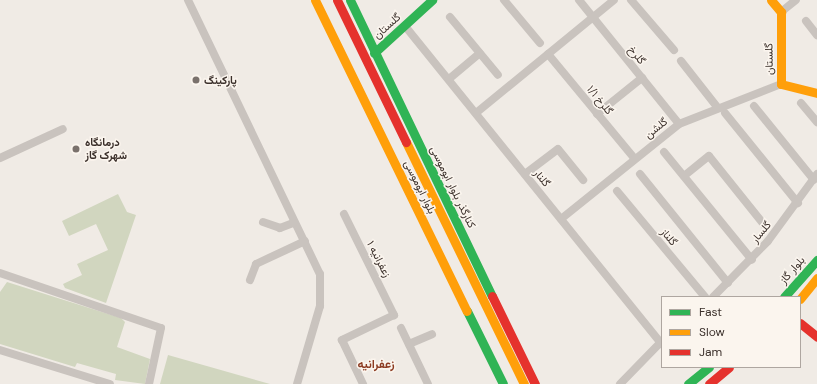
<!DOCTYPE html>
<meta charset="utf-8">
<style>
body{margin:0}
#map{position:relative;width:817px;height:384px;overflow:hidden;background:#f0ebe5;font-family:"DM Sans",Vazirmatn,sans-serif}
div>[style]{position:absolute}
.green>*{inset:0;background:#d1d6bf}
.street>*{height:8px;margin:-4px;padding:0 4px;transform-origin:4px;border-radius:4px;background:#c9c3be}
.fast>*{height:9px;margin:-4.5px;padding:0 4.5px;transform-origin:4.5px;border-radius:4.5px;background:#30b455}
.slow>*{height:9px;margin:-4.5px;padding:0 4.5px;transform-origin:4.5px;border-radius:4.5px;background:#ff9f0a}
.jam>*{height:9px;margin:-4.5px;padding:0 4.5px;transform-origin:4.5px;border-radius:4.5px;background:#e5322d}
.dots>*{width:11px;height:11px;translate:-50% -50%;box-sizing:border-box;border:2px solid #fbf5ee;border-radius:50%}
span{translate:-50% -50%;white-space:nowrap;text-align:center;line-height:1.15;-webkit-text-stroke:3px #fbf5ee;paint-order:stroke}
.street-label{font-size:11px;color:#3b302b}
.poi-label{font-size:11px;color:#3b302b;font-weight:700}
.left{translate:0 -50%;text-align:left}
.neighbourhood-label{font-size:12px;color:#8c3b22;font-weight:700}
.legend{position:absolute;left:661px;top:296px;width:140px;height:72px;box-sizing:border-box;background:#fbf5ee;border:1px solid #aea6a0;margin:0;padding:5px 7px;list-style:none;font-size:12px;color:#3b302b}
.legend li{display:flex;align-items:center;gap:8px;height:20px}
.legend b{width:20px;border:1px solid #aea6a0}
</style>
<div id="map">
<div class="green">
<div style="clip-path:polygon(118px 194px,127px 212px,136px 215px,106px 303px,65px 288px,63px 284px,82px 275px,77px 264px,108px 250px,96px 224px,69px 236px,62px 221px)"></div>
<div style="clip-path:polygon(7px 282px,121px 318px,125px 322px,117px 347px,150px 359px,145px 384px,115px 380px,116px 374px,77px 363px,75px 367px,0 344px,0 292px)"></div>
<div style="clip-path:polygon(168px 355px,270px 384px,160px 384px)"></div>
</div>
<div class="street">
<div style="left:188px;top:0;width:304px;rotate:64.3deg"></div>
<div style="left:320px;top:274px;width:32px;rotate:90deg"></div>
<div style="left:320px;top:306px;width:81px;rotate:106.4deg"></div>
<div style="left:504px;top:0;width:56px;rotate:50.1deg"></div>
<div style="left:579px;top:0;width:159px;rotate:51.1deg"></div>
<div style="left:631px;top:0;width:66px;rotate:49.3deg"></div>
<div style="left:781px;top:12px;width:19px;rotate:-39deg"></div>
<div style="left:450px;top:17px;width:75px;rotate:50.4deg"></div>
<div style="left:806px;top:21px;width:18px;rotate:52deg"></div>
<div style="left:405px;top:26px;width:409px;rotate:51.1deg"></div>
<div style="left:548px;top:54px;width:136px;rotate:50.4deg"></div>
<div style="left:681px;top:61px;width:60px;rotate:51.8deg"></div>
<div style="left:449px;top:79px;width:40px;rotate:-40deg"></div>
<div style="left:801px;top:103px;width:25px;rotate:50deg"></div>
<div style="left:754px;top:106px;width:95px;rotate:51deg"></div>
<div style="left:476px;top:113px;width:178px;rotate:-39.3deg"></div>
<div style="left:725px;top:113px;width:116px;rotate:51deg"></div>
<div style="left:597px;top:114px;width:58px;rotate:-38.7deg"></div>
<div style="left:664px;top:152px;width:139px;rotate:50.8deg"></div>
<div style="left:0;top:158px;width:69px;rotate:-24.7deg"></div>
<div style="left:525px;top:174px;width:41px;rotate:-37.1deg"></div>
<div style="left:558px;top:149px;width:40px;rotate:51deg"></div>
<div style="left:640px;top:174px;width:140px;rotate:51.1deg"></div>
<div style="left:684px;top:176px;width:32px;rotate:-39deg"></div>
<div style="left:709px;top:156px;width:90px;rotate:51.3deg"></div>
<div style="left:617px;top:191px;width:138px;rotate:50.3deg"></div>
<div style="left:344px;top:214px;width:113px;rotate:63.7deg"></div>
<div style="left:394px;top:315px;width:58px;rotate:154.3deg"></div>
<div style="left:342px;top:340px;width:49px;rotate:64.5deg"></div>
<div style="left:561px;top:219px;width:151px;rotate:-38.8deg"></div>
<div style="left:679px;top:124px;width:110px;rotate:-21.4deg"></div>
<div style="left:263px;top:222px;width:18px;rotate:19deg"></div>
<div style="left:280px;top:228px;width:14px;rotate:-21deg"></div>
<div style="left:0;top:273px;width:170px;rotate:18.9deg"></div>
<div style="left:161px;top:328px;width:57px;rotate:102.1deg"></div>
<div style="left:250px;top:280px;width:17px;rotate:-69deg"></div>
<div style="left:256px;top:264px;width:54px;rotate:-25.1deg"></div>
<div style="left:713px;top:297px;width:78px;rotate:-45.5deg"></div>
<div style="left:768px;top:241px;width:83px;rotate:-53.8deg"></div>
<div style="left:401px;top:328px;width:62px;rotate:64.3deg"></div>
<div style="left:409px;top:344px;width:25px;rotate:-23deg"></div>
<div style="left:0;top:350px;width:115px;rotate:17.2deg"></div>
<div style="left:620px;top:384px;width:60px;rotate:-45.7deg"></div>
</div>
<div class="fast">
<div style="left:350px;top:0;width:328px;rotate:64.4deg"></div>
<div style="left:374px;top:53px;width:79px;rotate:-42.4deg"></div>
<div style="left:784px;top:297px;width:50px;rotate:-48.3deg"></div>
<div style="left:467px;top:311px;width:81px;rotate:63.7deg"></div>
<div style="left:688px;top:384px;width:27px;rotate:-39deg"></div>
</div>
<div class="slow">
<div style="left:315px;top:0;width:346px;rotate:64deg"></div>
<div style="left:771px;top:0;width:16px;rotate:50deg"></div>
<div style="left:781px;top:12px;width:72px;rotate:90deg"></div>
<div style="left:781px;top:84px;width:37px;rotate:14deg"></div>
<div style="left:406px;top:142px;width:269px;rotate:64deg"></div>
<div style="left:800px;top:299px;width:27px;rotate:-51deg"></div>
</div>
<div class="jam">
<div style="left:337px;top:0;width:158px;rotate:64.1deg"></div>
<div style="left:492px;top:296px;width:98px;rotate:64deg"></div>
<div style="left:800px;top:323px;width:22px;rotate:39deg"></div>
<div style="left:709px;top:384px;width:26px;rotate:-40deg"></div>
</div>
<div class="dots">
<div style="left:196px;top:80px;background:#7a716c"></div>
<div style="left:76px;top:149px;background:#7a716c"></div>
</div>
<div class="street-label">
<span style="left:387px;top:26px;rotate:-42deg">گلستان</span>
<span style="left:637px;top:55px;rotate:51deg">گلرخ</span>
<span style="left:769px;top:59px;rotate:-91deg">گلستان</span>
<span style="left:600px;top:100px;rotate:51deg">گلرخ ۱/۱</span>
<span style="left:656px;top:128px;rotate:-39deg">گلشن</span>
<span style="left:542px;top:178px;rotate:51deg">گلنار</span>
<span style="left:420px;top:187px;rotate:64deg">بلوار ابوموسی</span>
<span style="left:453px;top:187px;rotate:64deg">کنارگذر بلوار ابوموسی</span>
<span style="left:761px;top:232px;rotate:-50deg">گلسار</span>
<span style="left:669px;top:237px;rotate:50deg">گلناز</span>
<span style="left:379px;top:259px;rotate:63deg">زعفرانیه ۱</span>
<span style="left:792px;top:270px;rotate:-49deg">بلوار گاز</span>
</div>
<div class="poi-label">
<span class="left" style="left:204px;top:80px">پارکینگ</span>
<span class="left" style="left:85px;top:149px">درمانگاه<br>شهرک گاز</span>
</div>
<div class="neighbourhood-label">
<span style="left:376px;top:365px">زعفرانیه</span>
</div>
<ul class="legend">
<li><b style="height:5px;background:#30b455"></b>Fast</li>
<li><b style="height:5px;background:#ff9f0a"></b>Slow</li>
<li><b style="height:5px;background:#e5322d"></b>Jam</li>
</ul>
</div>
